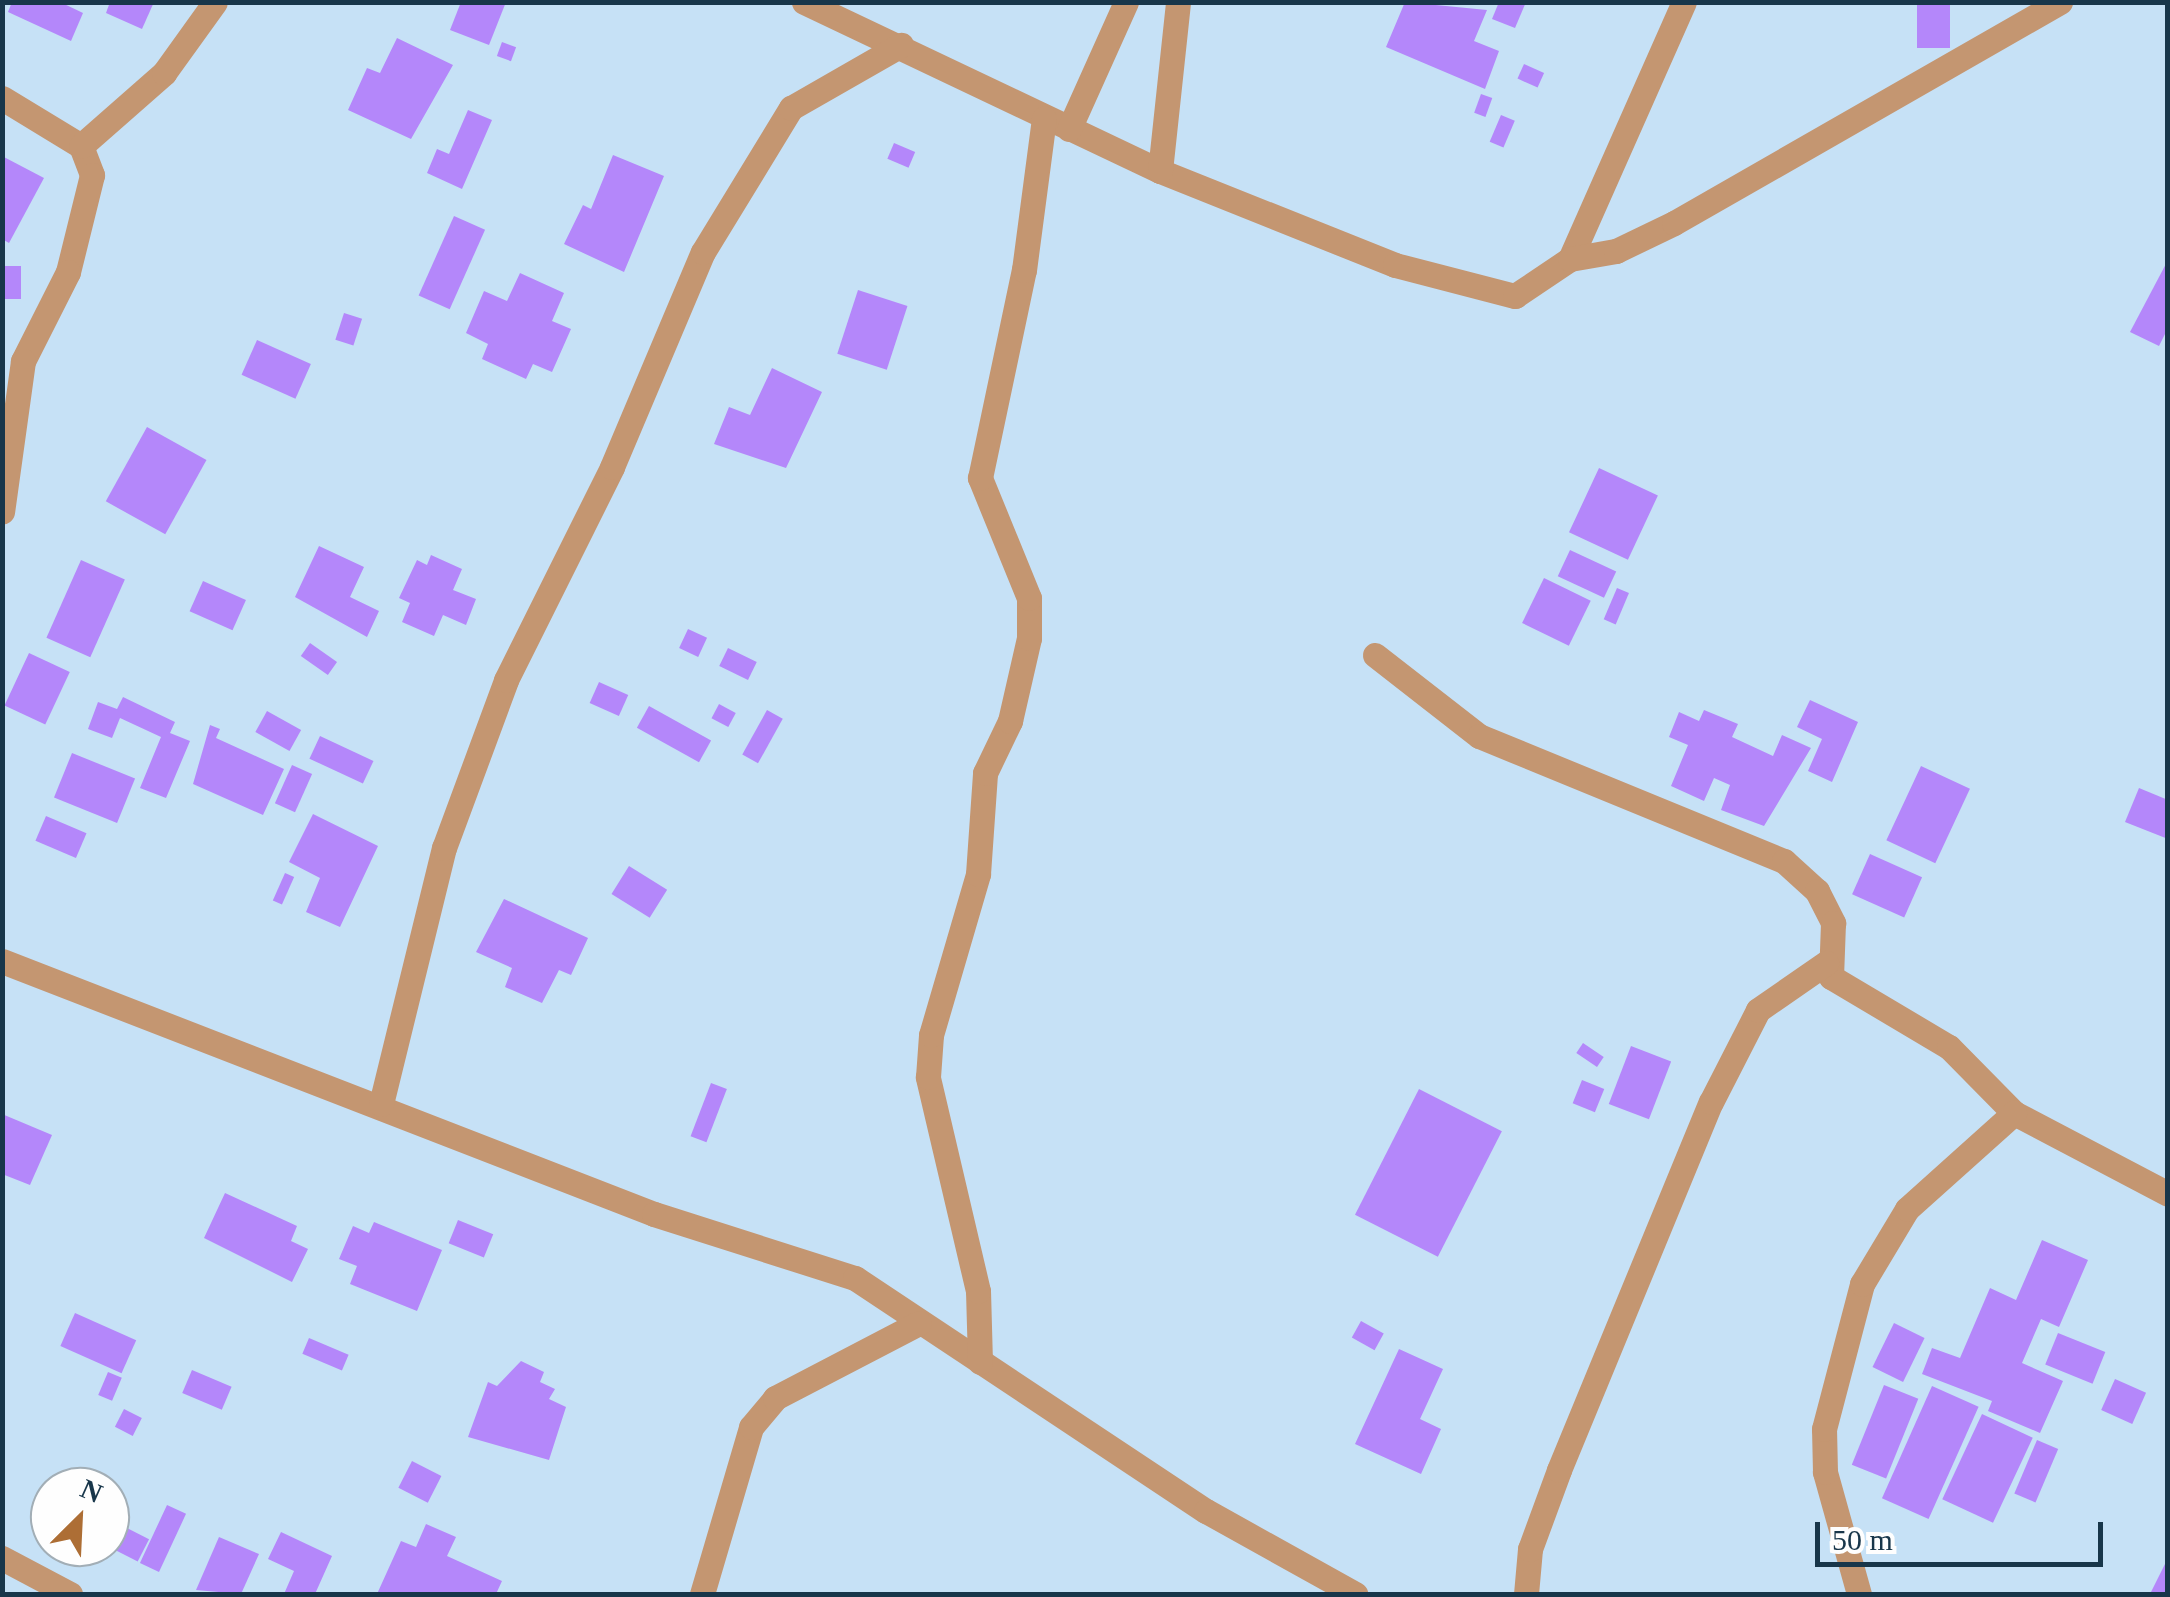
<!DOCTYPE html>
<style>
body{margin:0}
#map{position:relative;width:2170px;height:1597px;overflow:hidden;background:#c6e1f6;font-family:Georgia,serif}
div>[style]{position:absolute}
.building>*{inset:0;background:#b487fa;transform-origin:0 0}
.minor>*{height:25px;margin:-12.5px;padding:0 12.5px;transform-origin:12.5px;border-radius:12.5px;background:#c49671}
span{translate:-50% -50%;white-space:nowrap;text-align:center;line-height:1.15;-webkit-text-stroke:8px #fefefe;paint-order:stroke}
.frame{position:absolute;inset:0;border:5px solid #18364a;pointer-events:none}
.north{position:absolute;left:30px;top:1467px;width:100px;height:100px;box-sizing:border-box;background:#fefefe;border:2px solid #a2aeb6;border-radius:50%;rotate:24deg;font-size:28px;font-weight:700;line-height:40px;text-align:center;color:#18364a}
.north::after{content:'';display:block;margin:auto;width:35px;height:45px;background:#ad6e35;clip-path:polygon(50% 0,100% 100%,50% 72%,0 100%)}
.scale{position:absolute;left:1815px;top:1522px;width:288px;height:45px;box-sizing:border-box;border:5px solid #18364a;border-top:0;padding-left:12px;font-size:30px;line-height:35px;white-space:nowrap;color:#18364a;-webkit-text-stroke:8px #fefefe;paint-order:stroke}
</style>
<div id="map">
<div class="building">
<div style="clip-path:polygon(12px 2px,60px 2px,83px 13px,71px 41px,8px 12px)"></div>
<div style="clip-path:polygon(110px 2px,154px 2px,142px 29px,106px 13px)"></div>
<div style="clip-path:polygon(461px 2px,506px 2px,489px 45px,450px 30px)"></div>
<div style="clip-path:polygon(1405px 2px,1487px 10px,1474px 41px,1499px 51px,1485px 89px,1386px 47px)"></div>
<div style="clip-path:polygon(1499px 2px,1526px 2px,1515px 28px,1492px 19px)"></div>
<div style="left:1917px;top:2px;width:33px;height:46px"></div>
<div style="clip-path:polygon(397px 38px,453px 65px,411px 139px,348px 110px,367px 68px,380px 73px)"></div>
<div style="left:502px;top:42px;width:15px;height:15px;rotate:20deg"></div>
<div style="left:1524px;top:64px;width:22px;height:16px;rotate:24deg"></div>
<div style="left:1481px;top:94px;width:12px;height:20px;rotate:20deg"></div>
<div style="clip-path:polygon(468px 110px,492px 120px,462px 189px,427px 173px,437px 149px,449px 154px)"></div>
<div style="left:1501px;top:115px;width:15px;height:29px;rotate:23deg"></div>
<div style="left:894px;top:143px;width:23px;height:17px;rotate:23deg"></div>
<div style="clip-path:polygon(613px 155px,664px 176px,624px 272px,564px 244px,583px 205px,591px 209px)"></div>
<div style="clip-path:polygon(2px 156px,44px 178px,9px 243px,2px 239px)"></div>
<div style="left:454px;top:216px;width:34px;height:87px;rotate:24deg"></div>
<div style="clip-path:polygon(2168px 260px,2168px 328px,2159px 346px,2130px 332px)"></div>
<div style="left:3px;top:266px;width:18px;height:33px"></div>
<div style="clip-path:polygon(520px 273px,564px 293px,552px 321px,571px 329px,552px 372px,533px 364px,526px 379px,482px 359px,488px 344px,466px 333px,484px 291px,507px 301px)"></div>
<div style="left:858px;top:290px;width:52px;height:67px;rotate:18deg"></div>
<div style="left:344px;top:313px;width:19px;height:28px;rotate:18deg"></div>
<div style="left:257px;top:340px;width:59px;height:38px;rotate:24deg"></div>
<div style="clip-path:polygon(772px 368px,822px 392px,786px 468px,714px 444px,729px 407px,750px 415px)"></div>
<div style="left:147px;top:427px;width:68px;height:85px;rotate:29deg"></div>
<div style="left:1599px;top:468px;width:65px;height:71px;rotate:25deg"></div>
<div style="clip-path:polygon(319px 546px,364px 567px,350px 597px,379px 611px,367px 637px,295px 597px)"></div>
<div style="left:1570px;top:550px;width:51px;height:29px;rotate:25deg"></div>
<div style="clip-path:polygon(431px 555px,462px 569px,453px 590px,476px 599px,466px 625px,443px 615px,434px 636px,402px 622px,410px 603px,399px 598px,417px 560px,427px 565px)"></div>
<div style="left:81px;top:560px;width:48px;height:85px;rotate:24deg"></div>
<div style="left:1544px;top:578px;width:52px;height:50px;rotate:26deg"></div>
<div style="left:203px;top:581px;width:47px;height:33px;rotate:24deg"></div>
<div style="left:1617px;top:588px;width:13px;height:34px;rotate:23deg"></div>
<div style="left:688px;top:629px;width:21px;height:21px;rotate:25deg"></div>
<div style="left:310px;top:643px;width:33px;height:16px;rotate:35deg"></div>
<div style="left:728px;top:648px;width:32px;height:20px;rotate:26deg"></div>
<div style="left:29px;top:653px;width:45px;height:58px;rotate:25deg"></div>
<div style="left:599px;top:682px;width:32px;height:23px;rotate:24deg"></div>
<div style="clip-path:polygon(123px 697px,175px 722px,170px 733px,190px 741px,166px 798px,140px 788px,161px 737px,120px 718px,112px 738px,88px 729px,98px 702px,117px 709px)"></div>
<div style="clip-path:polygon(1810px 700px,1858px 722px,1832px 782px,1808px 771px,1822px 739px,1797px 727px)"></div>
<div style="left:719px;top:704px;width:19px;height:16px;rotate:28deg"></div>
<div style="left:649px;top:706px;width:71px;height:25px;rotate:29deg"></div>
<div style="left:767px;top:710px;width:18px;height:51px;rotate:29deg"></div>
<div style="clip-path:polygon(1704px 710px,1738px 724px,1732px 737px,1773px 756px,1782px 735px,1811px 748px,1764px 826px,1721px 810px,1730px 785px,1714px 778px,1704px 801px,1671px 786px,1688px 745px,1669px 737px,1679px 712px,1699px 721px)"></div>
<div style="left:267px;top:711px;width:39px;height:24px;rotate:29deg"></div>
<div style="clip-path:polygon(210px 725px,220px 729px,216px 738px,284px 769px,263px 815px,193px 784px)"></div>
<div style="left:320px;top:736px;width:59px;height:25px;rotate:25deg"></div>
<div style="left:72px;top:753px;width:68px;height:48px;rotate:22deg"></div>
<div style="left:292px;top:765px;width:22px;height:42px;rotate:24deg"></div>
<div style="left:1921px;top:766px;width:54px;height:82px;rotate:25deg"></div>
<div style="clip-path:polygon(2139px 788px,2168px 800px,2168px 839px,2125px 822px)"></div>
<div style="clip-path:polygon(313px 814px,378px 846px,340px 927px,306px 912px,320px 878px,289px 862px)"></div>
<div style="left:46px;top:816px;width:44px;height:27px;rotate:23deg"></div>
<div style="left:1870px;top:854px;width:57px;height:44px;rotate:24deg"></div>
<div style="left:629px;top:866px;width:45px;height:33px;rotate:32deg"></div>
<div style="left:285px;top:873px;width:10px;height:30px;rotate:24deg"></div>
<div style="clip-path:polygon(504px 899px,588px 938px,571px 975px,559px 970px,542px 1003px,505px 987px,512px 968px,476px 952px)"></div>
<div style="left:1583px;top:1043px;width:25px;height:12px;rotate:34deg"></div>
<div style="left:1631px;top:1046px;width:43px;height:62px;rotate:21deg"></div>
<div style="left:1582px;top:1080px;width:24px;height:25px;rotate:22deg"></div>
<div style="left:711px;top:1083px;width:17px;height:57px;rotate:21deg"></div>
<div style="left:1419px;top:1089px;width:93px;height:141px;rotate:27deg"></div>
<div style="clip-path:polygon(2px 1114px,52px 1135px,30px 1185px,2px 1174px)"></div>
<div style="clip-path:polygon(225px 1193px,297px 1226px,291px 1241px,308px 1249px,292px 1282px,204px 1238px)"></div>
<div style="left:458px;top:1220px;width:38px;height:25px;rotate:22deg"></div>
<div style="clip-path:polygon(374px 1222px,442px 1250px,417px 1311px,350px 1284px,357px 1266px,339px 1259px,353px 1226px,369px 1233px)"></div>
<div style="clip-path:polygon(2042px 1240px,2088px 1260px,2059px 1327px,2041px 1319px,2022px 1363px,2063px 1381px,2040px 1433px,1988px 1411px,1992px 1401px,1922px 1374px,1932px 1348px,1960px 1358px,1990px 1288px,2016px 1300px)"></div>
<div style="left:75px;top:1313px;width:67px;height:36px;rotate:24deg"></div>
<div style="left:1361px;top:1321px;width:26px;height:19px;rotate:29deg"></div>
<div style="left:1894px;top:1323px;width:34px;height:49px;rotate:26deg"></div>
<div style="left:2058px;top:1333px;width:51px;height:34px;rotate:22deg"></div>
<div style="left:309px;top:1338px;width:43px;height:17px;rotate:23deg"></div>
<div style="clip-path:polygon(1399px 1349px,1443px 1369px,1420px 1419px,1441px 1429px,1421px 1474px,1355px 1444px)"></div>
<div style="clip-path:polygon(521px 1361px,544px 1372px,540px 1382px,555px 1389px,549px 1399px,566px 1407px,549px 1460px,468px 1437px,488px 1382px,497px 1386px)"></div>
<div style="left:192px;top:1370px;width:43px;height:25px;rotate:23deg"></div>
<div style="left:108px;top:1372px;width:15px;height:25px;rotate:23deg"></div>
<div style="left:2115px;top:1379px;width:34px;height:34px;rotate:24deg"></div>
<div style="left:1884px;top:1385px;width:37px;height:86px;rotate:22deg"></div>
<div style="left:1932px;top:1386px;width:51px;height:123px;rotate:24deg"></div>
<div style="left:124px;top:1409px;width:20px;height:20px;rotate:27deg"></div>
<div style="left:1982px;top:1414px;width:56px;height:94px;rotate:25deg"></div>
<div style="left:2037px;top:1440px;width:23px;height:58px;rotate:23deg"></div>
<div style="left:412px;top:1461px;width:33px;height:30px;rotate:27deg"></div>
<div style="left:167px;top:1505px;width:21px;height:64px;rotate:25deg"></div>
<div style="clip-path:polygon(426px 1524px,456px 1537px,447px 1556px,502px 1581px,496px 1594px,377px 1594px,401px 1541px,416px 1547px)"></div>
<div style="left:125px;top:1527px;width:27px;height:25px;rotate:27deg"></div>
<div style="clip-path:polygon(281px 1532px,332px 1556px,315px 1594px,284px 1594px,294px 1571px,268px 1559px)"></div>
<div style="clip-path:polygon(219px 1537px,259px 1554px,241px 1594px,196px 1590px)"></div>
<div style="clip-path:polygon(2168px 1558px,2168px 1594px,2150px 1594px)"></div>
</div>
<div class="minor">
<div style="left:804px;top:2px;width:394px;rotate:25.4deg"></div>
<div style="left:1160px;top:171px;width:253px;rotate:21.8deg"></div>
<div style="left:1395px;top:265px;width:124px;rotate:14.5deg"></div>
<div style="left:1515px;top:296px;width:66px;rotate:-33.9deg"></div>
<div style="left:1570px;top:259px;width:281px;rotate:-66.1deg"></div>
<div style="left:2px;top:98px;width:92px;rotate:31.3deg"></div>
<div style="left:81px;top:146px;width:31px;rotate:69deg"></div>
<div style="left:92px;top:175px;width:100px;rotate:103.9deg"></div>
<div style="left:68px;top:272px;width:100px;rotate:116.8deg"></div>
<div style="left:23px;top:361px;width:152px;rotate:97.9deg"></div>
<div style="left:1069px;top:129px;width:139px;rotate:-65.8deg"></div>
<div style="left:81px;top:146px;width:111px;rotate:-41.3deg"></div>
<div style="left:164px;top:73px;width:87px;rotate:-54.3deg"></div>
<div style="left:1160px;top:171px;width:170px;rotate:-83.9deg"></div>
<div style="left:1570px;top:259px;width:47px;rotate:-9.9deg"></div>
<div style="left:1616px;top:251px;width:64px;rotate:-25.8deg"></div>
<div style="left:1674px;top:223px;width:445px;rotate:-29.8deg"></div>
<div style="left:1375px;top:655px;width:132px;rotate:37.9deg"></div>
<div style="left:1479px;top:736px;width:330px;rotate:22.3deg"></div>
<div style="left:1784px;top:861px;width:45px;rotate:42.3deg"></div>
<div style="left:1817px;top:891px;width:36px;rotate:63deg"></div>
<div style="left:1833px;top:923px;width:54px;rotate:92.1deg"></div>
<div style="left:1831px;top:977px;width:137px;rotate:30.7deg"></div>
<div style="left:1949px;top:1047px;width:93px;rotate:45.4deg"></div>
<div style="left:2014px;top:1113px;width:174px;rotate:27.7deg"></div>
<div style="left:2px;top:961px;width:699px;rotate:21.21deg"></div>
<div style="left:654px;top:1214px;width:211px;rotate:17.7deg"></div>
<div style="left:855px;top:1278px;width:421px;rotate:33.6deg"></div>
<div style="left:1206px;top:1511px;width:171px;rotate:29.1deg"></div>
<div style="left:381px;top:1104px;width:264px;rotate:-76.2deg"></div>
<div style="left:444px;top:848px;width:179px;rotate:-69.7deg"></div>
<div style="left:506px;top:680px;width:238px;rotate:-63.5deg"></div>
<div style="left:612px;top:467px;width:233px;rotate:-67.1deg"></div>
<div style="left:703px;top:252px;width:169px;rotate:-58.6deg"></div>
<div style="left:791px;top:108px;width:127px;rotate:-29.8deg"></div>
<div style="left:980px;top:1362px;width:71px;rotate:-91.6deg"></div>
<div style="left:978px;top:1291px;width:220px;rotate:-103.2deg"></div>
<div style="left:928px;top:1077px;width:42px;rotate:-85.9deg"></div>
<div style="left:931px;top:1035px;width:168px;rotate:-73.7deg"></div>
<div style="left:978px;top:874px;width:101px;rotate:-86deg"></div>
<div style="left:985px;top:773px;width:58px;rotate:-64.3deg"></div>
<div style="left:1010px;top:721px;width:85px;rotate:-77.1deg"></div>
<div style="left:1029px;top:638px;width:40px;rotate:-90deg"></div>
<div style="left:1029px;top:598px;width:130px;rotate:-112.2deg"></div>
<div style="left:980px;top:478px;width:213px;rotate:-78.1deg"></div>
<div style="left:1024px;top:270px;width:153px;rotate:-82.5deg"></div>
<div style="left:2px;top:1558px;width:77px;rotate:27.9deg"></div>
<div style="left:702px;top:1594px;width:174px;rotate:-73.6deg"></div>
<div style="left:751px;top:1427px;width:38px;rotate:-50deg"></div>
<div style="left:775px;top:1398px;width:162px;rotate:-27.5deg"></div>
<div style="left:1526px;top:1594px;width:45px;rotate:-84.9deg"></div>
<div style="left:1530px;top:1549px;width:84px;rotate:-69.8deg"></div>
<div style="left:1559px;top:1470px;width:398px;rotate:-67.6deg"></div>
<div style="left:1711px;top:1102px;width:103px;rotate:-62.9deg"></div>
<div style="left:1758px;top:1010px;width:83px;rotate:-34.7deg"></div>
<div style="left:1859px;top:1594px;width:127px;rotate:-105.6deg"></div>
<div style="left:1825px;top:1472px;width:43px;rotate:-91.3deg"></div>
<div style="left:1824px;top:1429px;width:150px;rotate:-75.3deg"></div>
<div style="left:1862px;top:1284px;width:87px;rotate:-59deg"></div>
<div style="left:1907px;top:1209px;width:144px;rotate:-41.9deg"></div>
</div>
<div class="frame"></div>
<div class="north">N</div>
<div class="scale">50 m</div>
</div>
